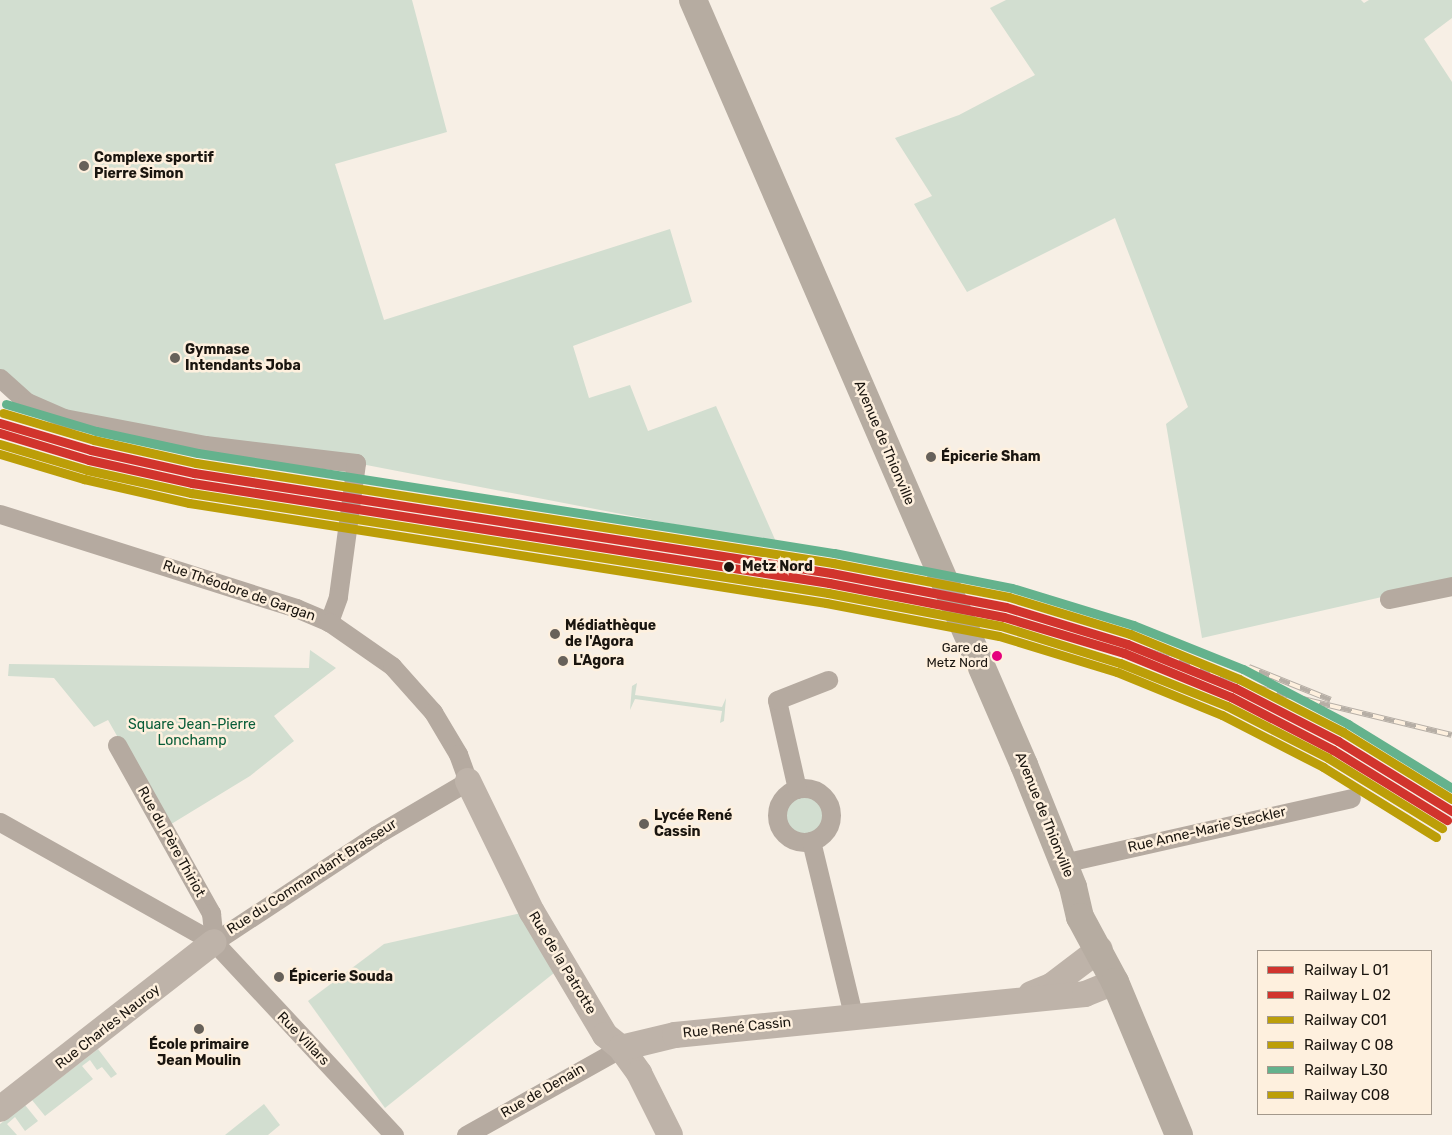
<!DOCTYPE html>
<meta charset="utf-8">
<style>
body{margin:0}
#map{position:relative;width:1452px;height:1135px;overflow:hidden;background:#f7efe5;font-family:Rubik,sans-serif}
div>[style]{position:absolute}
.green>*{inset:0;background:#d2ded0}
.round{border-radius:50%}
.street>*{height:19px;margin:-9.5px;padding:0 9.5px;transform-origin:9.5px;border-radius:9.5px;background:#b5aaa0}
.street>.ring{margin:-9.5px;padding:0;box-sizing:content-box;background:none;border:19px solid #b5aaa0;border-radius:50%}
.secondary>*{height:26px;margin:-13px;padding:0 13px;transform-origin:13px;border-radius:13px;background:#beb3a9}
.primary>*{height:28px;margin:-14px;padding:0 14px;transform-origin:14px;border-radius:14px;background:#b6aca1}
.rail>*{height:5.5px;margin-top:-2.75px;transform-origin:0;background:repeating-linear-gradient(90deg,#fef0de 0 11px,#b6aea5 0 22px);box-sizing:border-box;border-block:1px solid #b6aea5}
.rail-1>*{height:9px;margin:-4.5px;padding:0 4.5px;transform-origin:4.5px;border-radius:4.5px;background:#d1342d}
.rail-2>*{height:9px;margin:-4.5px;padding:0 4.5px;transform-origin:4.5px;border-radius:4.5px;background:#d1342d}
.rail-3>*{height:9px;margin:-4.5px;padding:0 4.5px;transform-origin:4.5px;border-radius:4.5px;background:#bc9e08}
.rail-4>*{height:9px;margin:-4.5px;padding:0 4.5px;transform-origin:4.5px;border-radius:4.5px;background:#bc9e08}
.rail-5>*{height:9px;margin:-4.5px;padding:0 4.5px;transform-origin:4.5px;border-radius:4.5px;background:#64b28d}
.rail-6>*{height:9px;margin:-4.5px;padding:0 4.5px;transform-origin:4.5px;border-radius:4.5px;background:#bc9e08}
.dots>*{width:14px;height:14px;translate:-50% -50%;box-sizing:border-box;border:2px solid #fef0de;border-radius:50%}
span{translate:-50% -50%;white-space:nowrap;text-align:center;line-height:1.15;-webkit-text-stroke:5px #fef0de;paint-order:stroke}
.bus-label{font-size:13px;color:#1a150f}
.right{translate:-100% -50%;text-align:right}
.poi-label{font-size:14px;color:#1a150f;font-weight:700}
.left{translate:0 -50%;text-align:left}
.street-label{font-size:14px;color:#1a150f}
.stop-label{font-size:14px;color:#1a150f;font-weight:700}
.park-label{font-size:14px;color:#095d39}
.legend{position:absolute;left:1257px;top:950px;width:175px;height:165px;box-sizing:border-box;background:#fef0de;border:1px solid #a3988b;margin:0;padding:6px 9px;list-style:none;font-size:15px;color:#1a150f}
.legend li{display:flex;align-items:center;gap:10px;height:25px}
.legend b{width:25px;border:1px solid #a3988b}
</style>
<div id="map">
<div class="green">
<div style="clip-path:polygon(0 0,412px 0,447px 132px,335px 164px,384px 320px,670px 229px,692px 302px,573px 346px,589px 398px,630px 385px,648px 431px,716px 406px,777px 544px,356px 463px,64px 418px,0 378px)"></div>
<div style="clip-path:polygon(1006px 0,1361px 0,1364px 3px,1369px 0,1452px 0,1452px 18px,1424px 39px,1452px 82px,1452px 581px,1202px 638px,1166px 424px,1188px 407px,1115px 218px,967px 292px,914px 204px,932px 196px,895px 138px,959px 115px,1035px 75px,990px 8px)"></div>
<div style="clip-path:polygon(310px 650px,336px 668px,274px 716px,294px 741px,250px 776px,168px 826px,108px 720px,94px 727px,54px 678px,8px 676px,9px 664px,309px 668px)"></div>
<div style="clip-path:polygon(637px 683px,635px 695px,722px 707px,726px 698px,724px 721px,720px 723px,722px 711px,635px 699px,630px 710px,632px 686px)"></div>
<div class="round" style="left:784px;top:795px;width:40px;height:40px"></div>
<div style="clip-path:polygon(521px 913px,554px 973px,385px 1108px,308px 1001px,384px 944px)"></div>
<div style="clip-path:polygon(98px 1049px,117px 1074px,111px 1078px,102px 1067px,97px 1070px,90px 1060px,82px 1066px,93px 1079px,45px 1116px,32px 1100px)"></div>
<div style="clip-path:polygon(264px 1104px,280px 1125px,268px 1135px,225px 1135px)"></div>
<div style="clip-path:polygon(25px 1105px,38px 1121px,25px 1131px,15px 1117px,7px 1124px,17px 1135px,0 1135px,0 1124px)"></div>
</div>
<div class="street">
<div style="left:0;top:378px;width:36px;rotate:42deg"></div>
<div style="left:27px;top:402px;width:40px;rotate:23.4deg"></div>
<div style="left:64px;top:418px;width:144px;rotate:10.8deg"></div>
<div style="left:205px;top:445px;width:152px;rotate:6.8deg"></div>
<div style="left:356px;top:463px;width:135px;rotate:97.7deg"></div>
<div style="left:338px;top:597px;width:27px;rotate:110deg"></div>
<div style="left:0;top:514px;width:311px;rotate:17.6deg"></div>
<div style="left:296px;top:608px;width:36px;rotate:23deg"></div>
<div style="left:329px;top:622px;width:77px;rotate:34.9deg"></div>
<div style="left:392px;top:666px;width:62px;rotate:48.3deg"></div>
<div style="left:433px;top:712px;width:49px;rotate:59.2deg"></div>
<div style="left:458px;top:754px;width:29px;rotate:70deg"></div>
<div style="left:468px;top:781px;width:107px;rotate:149.6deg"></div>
<div style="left:376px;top:835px;width:194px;rotate:146.6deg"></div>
<div style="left:1389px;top:599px;width:64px;rotate:-11.7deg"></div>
<div style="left:117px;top:745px;width:193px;rotate:60.8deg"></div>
<div style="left:211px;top:913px;width:29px;rotate:84deg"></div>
<div class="ring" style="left:777px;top:788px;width:35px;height:35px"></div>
<div style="left:797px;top:789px;width:91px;rotate:-102.7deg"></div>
<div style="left:777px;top:700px;width:55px;rotate:-21.4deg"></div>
<div style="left:0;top:822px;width:245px;rotate:29.3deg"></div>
<div style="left:214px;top:942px;width:264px;rotate:47deg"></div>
<div style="left:811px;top:841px;width:179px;rotate:76.4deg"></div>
<div style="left:1063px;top:863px;width:295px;rotate:-12.7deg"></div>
<div style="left:466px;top:1135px;width:178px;rotate:-29.3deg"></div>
</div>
<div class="secondary">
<div style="left:468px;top:781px;width:146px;rotate:64deg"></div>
<div style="left:532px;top:912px;width:143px;rotate:59.3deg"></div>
<div style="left:605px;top:1035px;width:21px;rotate:39deg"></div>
<div style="left:621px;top:1048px;width:31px;rotate:54deg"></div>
<div style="left:639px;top:1073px;width:69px;rotate:63.4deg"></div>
<div style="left:1031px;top:994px;width:22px;rotate:-22deg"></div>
<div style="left:1051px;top:986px;width:61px;rotate:-37.1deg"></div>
<div style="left:621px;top:1048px;width:56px;rotate:-13.5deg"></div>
<div style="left:675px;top:1035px;width:412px;rotate:-5.7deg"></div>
<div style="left:1085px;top:994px;width:32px;rotate:-22deg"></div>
<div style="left:0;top:1109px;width:271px;rotate:-38deg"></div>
</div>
<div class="primary">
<div style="left:693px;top:0;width:834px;rotate:66.6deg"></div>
<div style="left:1024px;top:765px;width:131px;rotate:68.1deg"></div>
<div style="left:1073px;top:887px;width:31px;rotate:77deg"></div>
<div style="left:1080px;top:917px;width:74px;rotate:61.7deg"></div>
<div style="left:1115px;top:982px;width:166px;rotate:67.3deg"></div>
</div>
<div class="rail">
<div style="left:1127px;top:644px;width:146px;rotate:18.3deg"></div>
<div style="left:1266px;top:690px;width:191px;rotate:13.6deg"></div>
<div style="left:1249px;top:667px;width:88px;rotate:21.9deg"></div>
</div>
<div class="rail-1">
<div style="left:0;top:423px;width:95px;rotate:16.5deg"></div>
<div style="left:91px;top:450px;width:106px;rotate:12.6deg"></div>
<div style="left:194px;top:473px;width:645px;rotate:8.92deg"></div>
<div style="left:831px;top:573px;width:178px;rotate:11deg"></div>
<div style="left:1006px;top:607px;width:127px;rotate:17deg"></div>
<div style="left:1127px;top:644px;width:117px;rotate:22.2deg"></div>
<div style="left:1235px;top:688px;width:116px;rotate:27.2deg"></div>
<div style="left:1338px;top:741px;width:134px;rotate:31.6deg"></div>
</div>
<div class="rail-2">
<div style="left:0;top:433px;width:93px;rotate:16.9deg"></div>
<div style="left:89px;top:460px;width:106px;rotate:12.6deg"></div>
<div style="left:192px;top:483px;width:645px;rotate:8.92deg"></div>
<div style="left:829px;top:583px;width:178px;rotate:11deg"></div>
<div style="left:1004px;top:617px;width:125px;rotate:16.7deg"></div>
<div style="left:1124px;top:653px;width:116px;rotate:22.4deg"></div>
<div style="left:1231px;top:697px;width:115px;rotate:27.5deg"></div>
<div style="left:1333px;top:750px;width:134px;rotate:31.6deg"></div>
</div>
<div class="rail-3">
<div style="left:3px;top:413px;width:95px;rotate:16.5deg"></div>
<div style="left:94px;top:440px;width:105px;rotate:12.7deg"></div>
<div style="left:196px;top:463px;width:645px;rotate:8.92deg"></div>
<div style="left:833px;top:563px;width:179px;rotate:10.9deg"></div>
<div style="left:1009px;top:597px;width:127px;rotate:17deg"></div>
<div style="left:1130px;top:634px;width:118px;rotate:22.4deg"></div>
<div style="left:1239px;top:679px;width:117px;rotate:27deg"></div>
<div style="left:1343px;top:732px;width:128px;rotate:31.6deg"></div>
</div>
<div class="rail-4">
<div style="left:0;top:444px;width:91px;rotate:16.6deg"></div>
<div style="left:87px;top:470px;width:107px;rotate:12.5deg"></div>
<div style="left:191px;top:493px;width:645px;rotate:8.92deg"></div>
<div style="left:828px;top:593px;width:176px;rotate:10.8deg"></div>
<div style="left:1001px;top:626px;width:125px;rotate:17.3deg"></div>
<div style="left:1120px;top:663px;width:115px;rotate:21.9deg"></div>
<div style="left:1227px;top:706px;width:114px;rotate:27.2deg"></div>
<div style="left:1328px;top:758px;width:134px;rotate:31.6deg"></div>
</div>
<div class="rail-5">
<div style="left:6px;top:404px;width:94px;rotate:16.7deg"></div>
<div style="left:96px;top:431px;width:104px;rotate:12.2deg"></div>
<div style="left:198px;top:453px;width:644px;rotate:8.94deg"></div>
<div style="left:834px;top:553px;width:181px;rotate:11.1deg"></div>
<div style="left:1012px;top:588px;width:127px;rotate:17deg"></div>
<div style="left:1133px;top:625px;width:118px;rotate:21.8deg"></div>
<div style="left:1243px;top:669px;width:119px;rotate:27.6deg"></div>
<div style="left:1348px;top:724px;width:122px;rotate:31.6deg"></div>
</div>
<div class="rail-6">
<div style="left:0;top:454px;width:88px;rotate:16.6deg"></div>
<div style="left:84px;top:479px;width:108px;rotate:12.9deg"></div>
<div style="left:189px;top:503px;width:645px;rotate:8.92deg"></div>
<div style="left:826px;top:603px;width:176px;rotate:10.8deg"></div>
<div style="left:999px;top:636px;width:123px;rotate:17deg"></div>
<div style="left:1117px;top:672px;width:113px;rotate:22.3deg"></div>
<div style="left:1222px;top:715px;width:114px;rotate:27.2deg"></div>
<div style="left:1323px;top:767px;width:133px;rotate:31.8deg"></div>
</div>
<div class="dots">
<div style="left:84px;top:166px;background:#67615a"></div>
<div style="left:175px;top:358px;background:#67615a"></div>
<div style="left:931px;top:457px;background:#67615a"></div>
<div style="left:729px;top:567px;background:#1a150f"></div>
<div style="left:555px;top:634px;background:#67615a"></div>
<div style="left:997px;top:656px;background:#e5007d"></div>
<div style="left:563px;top:661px;background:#67615a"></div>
<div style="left:644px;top:824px;background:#67615a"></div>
<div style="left:279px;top:977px;background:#67615a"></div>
<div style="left:199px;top:1029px;background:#67615a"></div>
</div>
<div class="bus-label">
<span class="right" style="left:988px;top:656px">Gare de<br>Metz Nord</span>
</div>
<div class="poi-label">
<span class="left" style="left:94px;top:166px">Complexe sportif<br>Pierre Simon</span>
<span class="left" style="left:185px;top:358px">Gymnase<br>Intendants Joba</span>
<span class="left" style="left:941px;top:457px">Épicerie Sham</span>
<span class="left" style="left:565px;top:634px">Médiathèque<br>de l'Agora</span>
<span class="left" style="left:573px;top:661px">L'Agora</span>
<span class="left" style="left:654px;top:824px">Lycée René<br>Cassin</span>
<span class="left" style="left:289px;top:977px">Épicerie Souda</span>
<span style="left:199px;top:1053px">École primaire<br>Jean Moulin</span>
</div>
<div class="street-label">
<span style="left:884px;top:443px;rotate:67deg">Avenue de Thionville</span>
<span style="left:239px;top:591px;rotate:19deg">Rue Théodore de Gargan</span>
<span style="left:1044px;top:815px;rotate:68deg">Avenue de Thionville</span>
<span style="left:1207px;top:830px;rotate:-13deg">Rue Anne-Marie Steckler</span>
<span style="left:171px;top:842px;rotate:61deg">Rue du Père Thiriot</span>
<span style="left:312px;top:877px;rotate:-33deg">Rue du Commandant Brasseur</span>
<span style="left:562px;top:963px;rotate:59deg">Rue de la Patrotte</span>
<span style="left:108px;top:1027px;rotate:-38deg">Rue Charles Nauroy</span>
<span style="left:737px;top:1028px;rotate:-6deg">Rue René Cassin</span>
<span style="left:303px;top:1039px;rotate:46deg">Rue Villars</span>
<span style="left:543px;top:1091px;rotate:-30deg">Rue de Denain</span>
</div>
<div class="stop-label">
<span class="left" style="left:742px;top:567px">Metz Nord</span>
</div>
<div class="park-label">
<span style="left:192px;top:733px">Square Jean-Pierre<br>Lonchamp</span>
</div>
<ul class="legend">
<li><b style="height:6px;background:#d1342d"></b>Railway L 01</li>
<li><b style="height:6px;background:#d1342d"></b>Railway L 02</li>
<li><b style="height:6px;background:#bc9e08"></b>Railway C01</li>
<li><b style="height:6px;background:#bc9e08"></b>Railway C 08</li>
<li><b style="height:6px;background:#64b28d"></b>Railway L30</li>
<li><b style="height:6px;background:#bc9e08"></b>Railway C08</li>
</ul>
</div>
